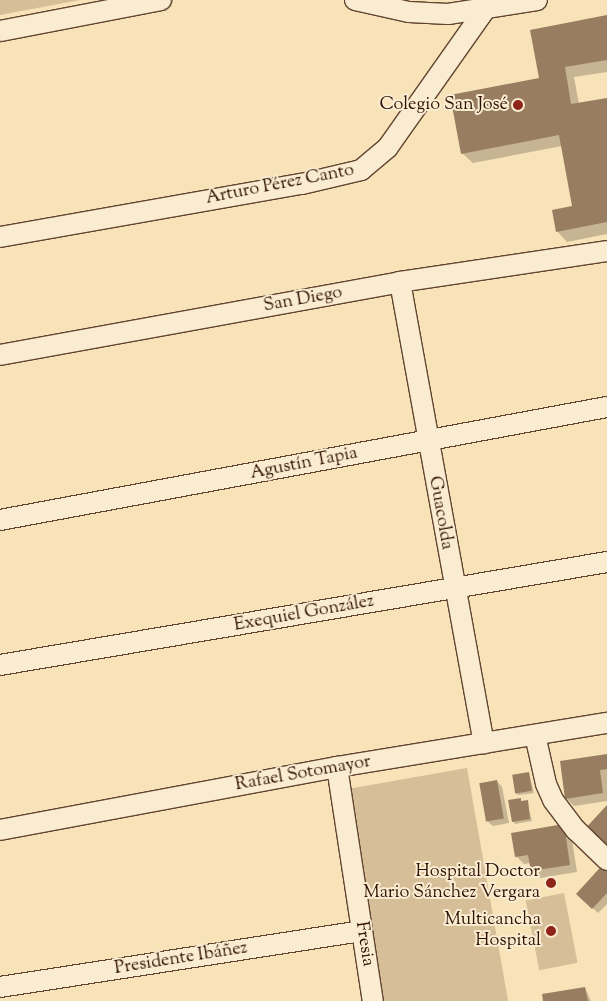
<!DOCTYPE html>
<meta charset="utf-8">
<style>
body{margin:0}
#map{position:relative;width:607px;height:1001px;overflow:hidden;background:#f8e2b8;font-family:"Sorts Mill Goudy",serif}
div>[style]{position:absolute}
.green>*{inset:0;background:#d6be99;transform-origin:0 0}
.shadow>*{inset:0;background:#0003}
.building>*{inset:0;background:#987d61;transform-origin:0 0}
.roads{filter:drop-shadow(1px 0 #614430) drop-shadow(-1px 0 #614430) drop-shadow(0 1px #614430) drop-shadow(0 -1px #614430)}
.minor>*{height:20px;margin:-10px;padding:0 10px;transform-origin:10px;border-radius:10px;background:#faecd1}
.dots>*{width:14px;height:14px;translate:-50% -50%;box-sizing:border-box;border:2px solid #faecd1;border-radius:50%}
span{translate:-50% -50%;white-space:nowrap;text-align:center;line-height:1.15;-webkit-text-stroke:4px #faecd1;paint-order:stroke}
.poi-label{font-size:18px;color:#2f1003}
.right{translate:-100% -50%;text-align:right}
.street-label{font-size:18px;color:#2f1003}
</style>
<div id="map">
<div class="green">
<div style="clip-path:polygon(0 0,80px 0,0 15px)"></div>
<div style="left:467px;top:768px;width:237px;height:124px;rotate:80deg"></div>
<div style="left:564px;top:893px;width:71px;height:39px;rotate:79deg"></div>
</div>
<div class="shadow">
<div style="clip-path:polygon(607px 16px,607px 72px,574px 77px,579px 104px,607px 99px,607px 234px,567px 242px,557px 231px,574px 207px,562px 146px,473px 163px,462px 153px)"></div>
<div style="clip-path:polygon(607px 755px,607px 801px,574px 806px,566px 798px)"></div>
<div style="clip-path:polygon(529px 773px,534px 793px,518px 795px,516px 793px)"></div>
<div style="clip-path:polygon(497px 781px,502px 787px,509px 823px,493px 826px,487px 821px,481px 785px)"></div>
<div style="clip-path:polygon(527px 801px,532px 821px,515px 824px,513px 821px)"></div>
<div style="clip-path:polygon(564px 826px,571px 834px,577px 872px,540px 878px,532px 870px,531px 863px,524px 864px,516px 856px)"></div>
<div style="clip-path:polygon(607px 863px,607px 904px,598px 913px,577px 894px)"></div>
<div style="clip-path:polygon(585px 988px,591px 1001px,544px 1001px)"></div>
</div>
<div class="building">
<div style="clip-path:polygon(607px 15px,607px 60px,565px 67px,571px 104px,607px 98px,607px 222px,556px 232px,552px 210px,572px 206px,559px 135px,461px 154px,450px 95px,539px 78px,530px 30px)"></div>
<div style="clip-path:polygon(607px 754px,607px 769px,600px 770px,603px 793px,565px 799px,560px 761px)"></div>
<div style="left:529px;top:772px;width:19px;height:17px;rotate:81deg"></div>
<div style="left:497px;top:780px;width:39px;height:18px;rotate:80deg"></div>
<div style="clip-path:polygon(521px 798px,521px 801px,528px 800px,530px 819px,512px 822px,508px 800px)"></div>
<div style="clip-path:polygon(607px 805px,607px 853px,583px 831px)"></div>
<div style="clip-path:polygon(564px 824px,570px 865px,531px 871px,528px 855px,515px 857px,511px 833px)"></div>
<div style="clip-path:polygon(607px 860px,607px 893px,592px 909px,576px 894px)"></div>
<div style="clip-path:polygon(585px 987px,588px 1001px,543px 1001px,542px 994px)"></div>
</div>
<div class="roads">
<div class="minor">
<div style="left:355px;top:0;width:55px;rotate:12.5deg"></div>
<div style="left:409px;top:12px;width:39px;rotate:3deg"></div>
<div style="left:448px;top:14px;width:90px;rotate:-8.9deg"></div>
<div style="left:0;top:31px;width:164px;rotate:-10.9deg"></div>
<div style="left:0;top:237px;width:307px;rotate:-10deg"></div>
<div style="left:302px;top:184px;width:61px;rotate:-13.3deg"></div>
<div style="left:361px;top:170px;width:35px;rotate:-40deg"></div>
<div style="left:388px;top:147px;width:166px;rotate:-54.8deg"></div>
<div style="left:400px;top:282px;width:469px;rotate:79.7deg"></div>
<div style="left:0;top:355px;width:407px;rotate:-10.3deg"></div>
<div style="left:400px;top:282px;width:209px;rotate:-8.5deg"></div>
<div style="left:0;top:520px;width:617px;rotate:-10.55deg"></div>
<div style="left:0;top:665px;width:616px;rotate:-9.63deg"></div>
<div style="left:535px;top:735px;width:50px;rotate:77.3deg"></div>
<div style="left:546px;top:784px;width:17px;rotate:66deg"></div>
<div style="left:553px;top:800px;width:38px;rotate:53deg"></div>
<div style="left:576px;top:830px;width:43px;rotate:44.1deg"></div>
<div style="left:337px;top:767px;width:237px;rotate:81.3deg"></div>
<div style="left:0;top:830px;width:343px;rotate:-10.6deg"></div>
<div style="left:337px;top:767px;width:274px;rotate:-9.3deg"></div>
<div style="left:0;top:987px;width:366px;rotate:-8.8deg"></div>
</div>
</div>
<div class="dots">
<div style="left:518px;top:105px;background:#8f2418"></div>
<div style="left:551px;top:883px;background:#8f2418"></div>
<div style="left:551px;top:931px;background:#8f2418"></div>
</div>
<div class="poi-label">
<span class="right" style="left:508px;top:105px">Colegio San José</span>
<span class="right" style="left:540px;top:883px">Hospital Doctor<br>Mario Sánchez Vergara</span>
<span class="right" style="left:541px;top:931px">Multicancha<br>Hospital</span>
</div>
<div class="street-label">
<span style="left:280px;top:185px;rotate:-11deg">Arturo Pérez Canto</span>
<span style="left:303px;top:300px;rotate:-10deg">San Diego</span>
<span style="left:304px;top:464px;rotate:-11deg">Agustín Tapia</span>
<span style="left:440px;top:513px;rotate:80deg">Guacolda</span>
<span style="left:304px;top:614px;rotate:-10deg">Exequiel González</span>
<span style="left:303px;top:774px;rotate:-10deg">Rafael Sotomayor</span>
<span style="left:364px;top:944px;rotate:81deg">Fresia</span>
<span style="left:181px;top:959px;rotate:-9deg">Presidente Ibáñez</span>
</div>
</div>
